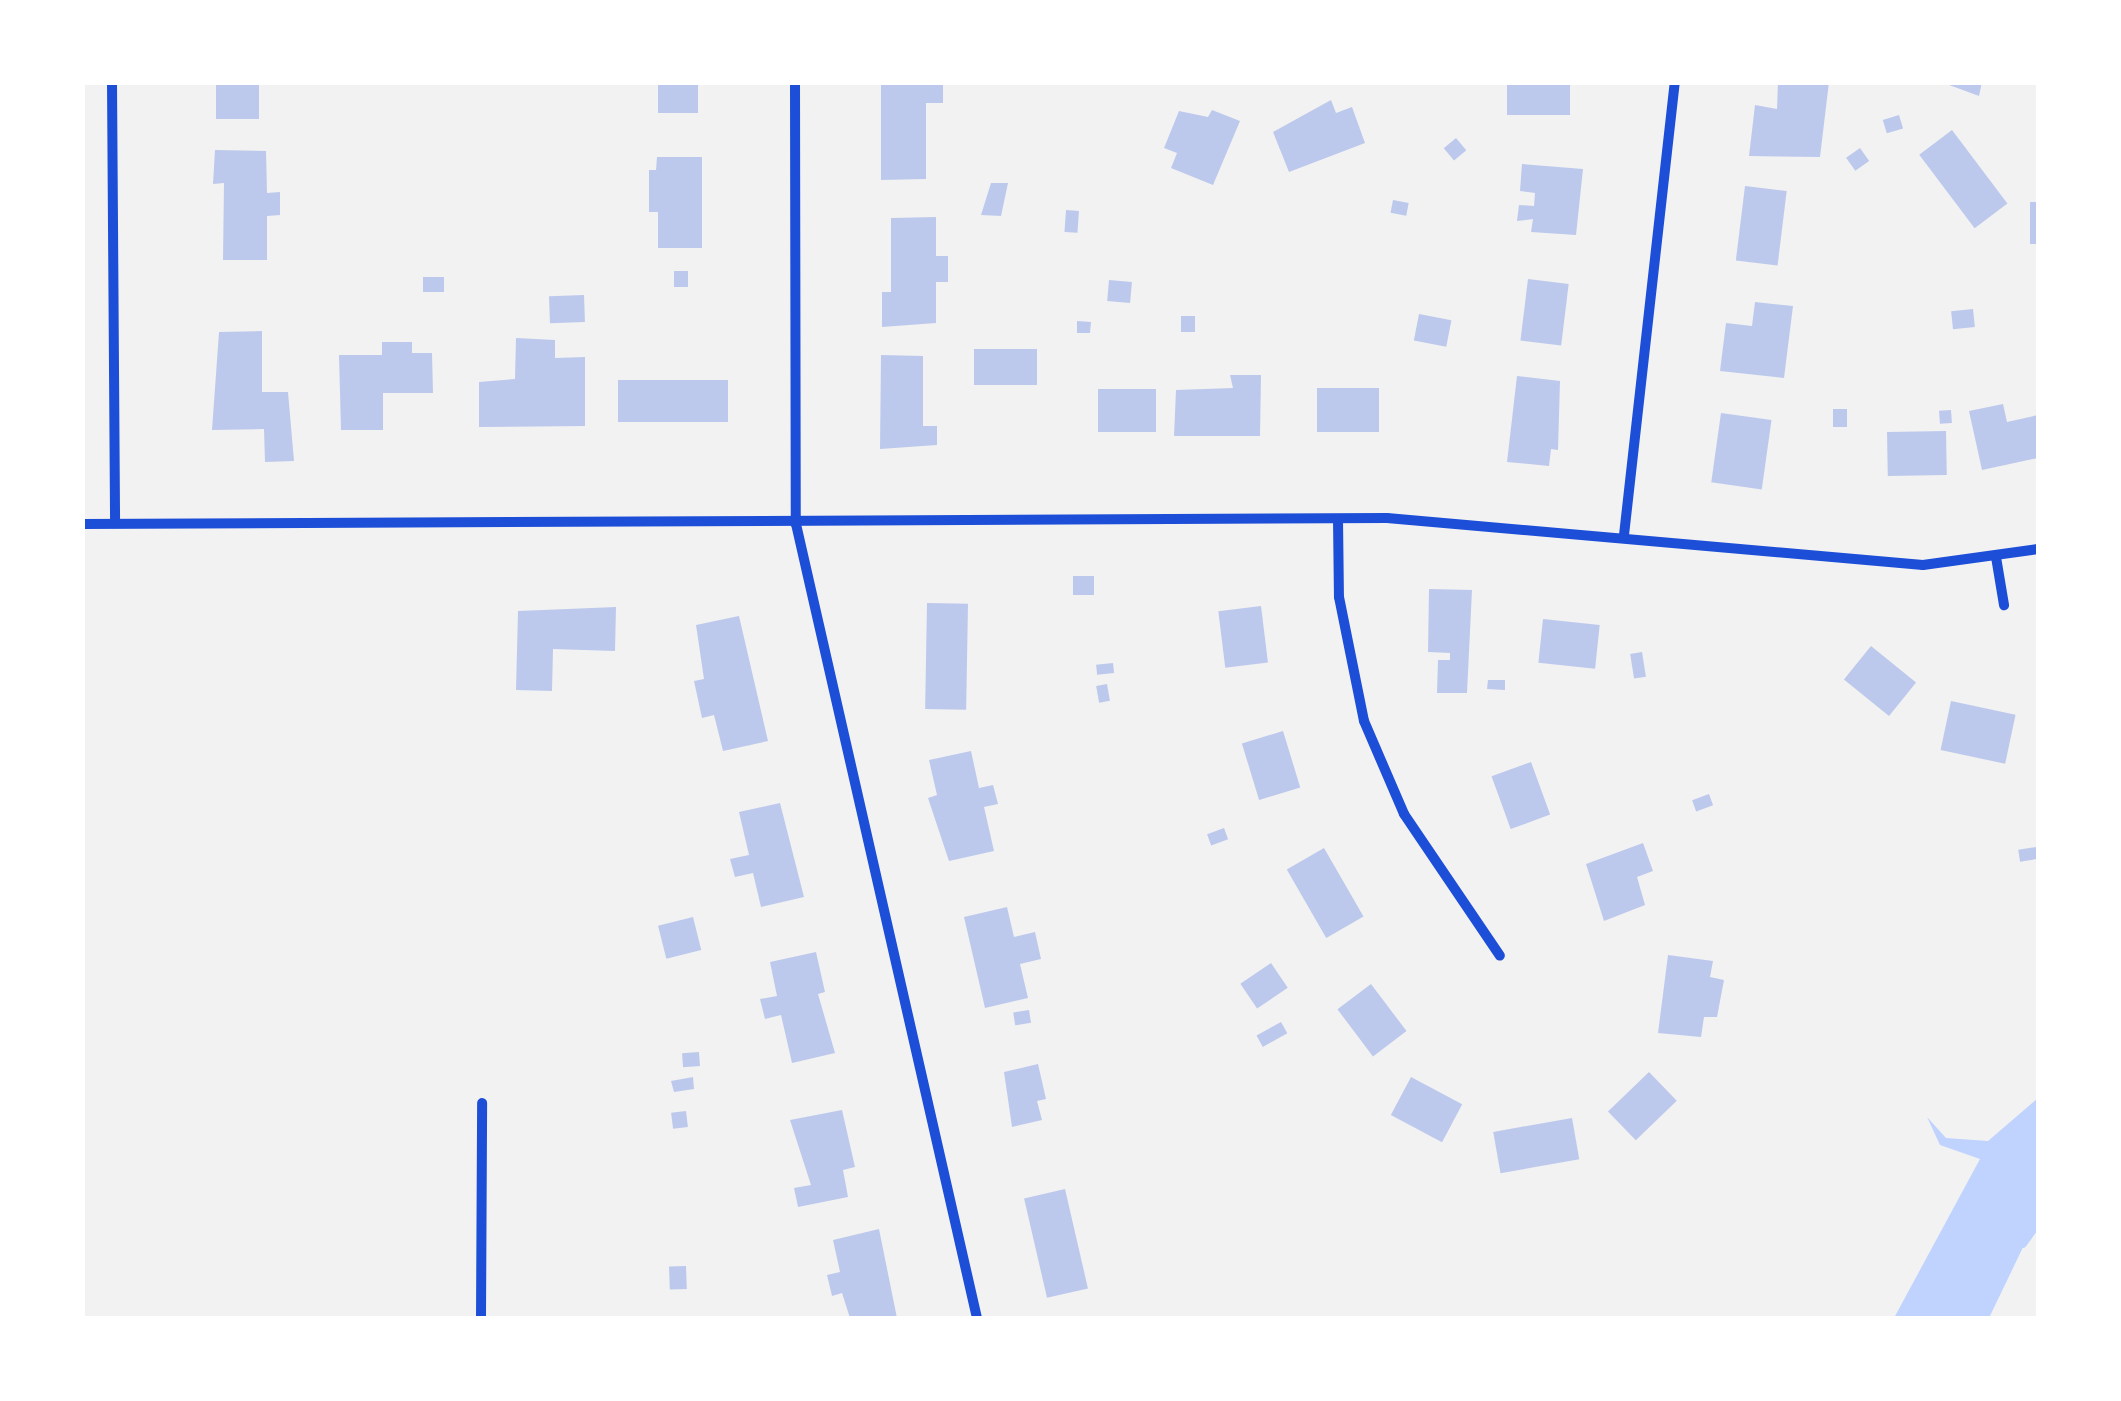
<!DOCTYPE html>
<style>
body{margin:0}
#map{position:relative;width:2121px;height:1401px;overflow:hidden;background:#f2f2f2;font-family:"Fira Sans",sans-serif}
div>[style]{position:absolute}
.water>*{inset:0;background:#bfd3fe}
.stream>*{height:9px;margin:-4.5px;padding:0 4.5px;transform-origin:4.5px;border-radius:4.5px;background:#bfd3fe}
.building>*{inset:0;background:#bdc9ec;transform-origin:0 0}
.minor>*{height:10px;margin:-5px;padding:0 5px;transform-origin:5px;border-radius:5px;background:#1d4ed8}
span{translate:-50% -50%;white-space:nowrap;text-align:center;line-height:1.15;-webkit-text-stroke:8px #fff;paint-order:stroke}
.frame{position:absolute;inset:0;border:85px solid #fff;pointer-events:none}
</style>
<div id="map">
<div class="water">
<div style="clip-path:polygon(2038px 1098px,2038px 1216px,1989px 1318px,1894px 1318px,1980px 1159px,1940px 1145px,1927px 1117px,1946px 1138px,1988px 1141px)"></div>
</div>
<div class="stream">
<div style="left:2022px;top:1243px;width:27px;rotate:-54deg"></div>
</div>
<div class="building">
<div style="left:216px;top:82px;width:43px;height:37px"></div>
<div style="left:658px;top:82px;width:40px;height:31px"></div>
<div style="clip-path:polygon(881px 82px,943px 82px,943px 103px,926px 103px,926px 179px,881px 180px)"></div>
<div style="left:1507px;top:82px;width:63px;height:33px"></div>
<div style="clip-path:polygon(1778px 82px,1829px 82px,1820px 157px,1749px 156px,1755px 105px,1777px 109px)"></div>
<div style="clip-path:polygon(1941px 82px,1982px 82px,1979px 96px)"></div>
<div style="clip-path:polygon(1331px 100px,1336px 113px,1352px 107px,1365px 143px,1289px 172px,1273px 132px)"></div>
<div style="clip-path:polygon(1212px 110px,1240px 121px,1213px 185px,1171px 168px,1177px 153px,1164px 148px,1179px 111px,1208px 117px)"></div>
<div style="left:1899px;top:115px;width:14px;height:17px;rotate:73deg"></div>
<div style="left:1952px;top:130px;width:92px;height:41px;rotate:53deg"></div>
<div style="left:1456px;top:138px;width:16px;height:16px;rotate:50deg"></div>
<div style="left:1860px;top:148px;width:16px;height:17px;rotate:55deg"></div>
<div style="clip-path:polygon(215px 150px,266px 151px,267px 193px,280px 192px,280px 215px,267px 216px,267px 260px,223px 260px,224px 183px,213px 184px)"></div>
<div style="clip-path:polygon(657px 157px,702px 157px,702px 248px,658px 248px,658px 212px,649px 212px,649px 170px,656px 170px)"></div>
<div style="clip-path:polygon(1522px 164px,1583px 169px,1576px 235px,1531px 232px,1533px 219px,1517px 221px,1519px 205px,1534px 206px,1535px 193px,1520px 191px)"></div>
<div style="clip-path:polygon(991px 183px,1008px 183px,1001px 216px,981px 215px)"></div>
<div style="left:1745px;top:186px;width:42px;height:75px;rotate:7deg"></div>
<div style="left:1393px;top:200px;width:16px;height:13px;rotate:11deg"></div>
<div style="left:2030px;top:202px;width:8px;height:42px"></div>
<div style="left:1066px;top:210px;width:13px;height:22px;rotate:4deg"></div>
<div style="clip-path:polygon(936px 217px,936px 256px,948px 256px,948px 282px,936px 282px,936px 323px,882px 327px,882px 292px,891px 292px,891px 218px)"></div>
<div style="left:674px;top:271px;width:14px;height:16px"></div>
<div style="left:423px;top:277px;width:21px;height:15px"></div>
<div style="left:1528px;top:279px;width:41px;height:62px;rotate:7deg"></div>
<div style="left:1109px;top:280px;width:23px;height:21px;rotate:5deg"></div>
<div style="left:584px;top:295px;width:27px;height:35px;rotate:88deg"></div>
<div style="clip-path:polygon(1755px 302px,1793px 306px,1784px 378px,1720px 371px,1726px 323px,1752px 326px)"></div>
<div style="left:1973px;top:309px;width:18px;height:22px;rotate:84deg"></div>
<div style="left:1419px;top:314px;width:33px;height:27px;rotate:11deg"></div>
<div style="left:1181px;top:316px;width:14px;height:16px"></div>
<div style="clip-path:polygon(1077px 321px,1091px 322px,1090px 333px,1077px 333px)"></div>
<div style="clip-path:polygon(262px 331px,262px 392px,288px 392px,294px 461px,265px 462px,264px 429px,212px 430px,219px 332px)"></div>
<div style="clip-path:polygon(516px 338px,555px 340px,555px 358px,585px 357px,585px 426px,479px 427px,479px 382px,515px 379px)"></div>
<div style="clip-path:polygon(382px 342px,412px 342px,412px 353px,432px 353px,433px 393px,383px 393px,383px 430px,341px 430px,339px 355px,382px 355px)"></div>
<div style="left:974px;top:349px;width:63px;height:36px"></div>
<div style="clip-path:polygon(881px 355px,923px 356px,923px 426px,937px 426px,937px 445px,880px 449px)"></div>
<div style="clip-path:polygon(1230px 375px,1261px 375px,1260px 436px,1174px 436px,1176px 390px,1233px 388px)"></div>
<div style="clip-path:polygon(1517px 376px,1560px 381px,1558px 450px,1551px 449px,1549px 466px,1507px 462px)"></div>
<div style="left:728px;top:380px;width:42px;height:110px;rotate:90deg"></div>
<div style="left:1317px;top:388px;width:62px;height:44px"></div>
<div style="left:1156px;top:389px;width:43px;height:58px;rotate:90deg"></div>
<div style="clip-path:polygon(2003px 404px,2007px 422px,2038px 415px,2038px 458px,1982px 470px,1969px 411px)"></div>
<div style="left:1833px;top:409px;width:14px;height:18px"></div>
<div style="left:1951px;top:410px;width:13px;height:12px;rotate:86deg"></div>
<div style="left:1721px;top:413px;width:51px;height:70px;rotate:8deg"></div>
<div style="left:1946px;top:431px;width:44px;height:59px;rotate:89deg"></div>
<div style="left:1073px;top:576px;width:21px;height:19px"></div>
<div style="clip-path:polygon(1429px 589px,1472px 590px,1467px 693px,1437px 693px,1438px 660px,1450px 660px,1450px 653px,1428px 652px)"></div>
<div style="left:927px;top:603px;width:41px;height:106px;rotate:1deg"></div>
<div style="left:1261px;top:606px;width:57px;height:43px;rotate:83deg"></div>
<div style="clip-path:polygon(616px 607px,615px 651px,553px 649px,552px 691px,516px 690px,518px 611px)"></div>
<div style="clip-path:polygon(739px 616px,768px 741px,723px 751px,714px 715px,702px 718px,694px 681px,704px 679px,696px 625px)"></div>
<div style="left:1543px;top:619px;width:57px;height:44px;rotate:6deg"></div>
<div style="left:1871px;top:646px;width:58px;height:43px;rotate:39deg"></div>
<div style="left:1642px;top:652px;width:25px;height:12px;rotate:81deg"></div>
<div style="left:1113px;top:663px;width:10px;height:17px;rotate:84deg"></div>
<div style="clip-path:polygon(1488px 680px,1505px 680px,1505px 690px,1487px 689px)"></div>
<div style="left:1107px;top:684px;width:17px;height:11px;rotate:80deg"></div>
<div style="left:1951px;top:701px;width:66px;height:50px;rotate:12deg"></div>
<div style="left:1283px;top:731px;width:59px;height:43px;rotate:73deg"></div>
<div style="clip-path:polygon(971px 751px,979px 788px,993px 785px,998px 804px,984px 807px,994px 851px,949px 861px,928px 798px,937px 795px,929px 760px)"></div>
<div style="left:1531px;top:762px;width:56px;height:42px;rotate:70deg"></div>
<div style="left:1709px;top:794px;width:12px;height:18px;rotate:70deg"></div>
<div style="clip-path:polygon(780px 803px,804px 897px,761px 907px,753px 873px,735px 877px,730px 859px,749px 855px,739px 812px)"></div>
<div style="left:1224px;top:828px;width:12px;height:18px;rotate:70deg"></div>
<div style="clip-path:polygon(1643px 843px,1653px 871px,1637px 877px,1645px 905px,1604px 921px,1586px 864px)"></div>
<div style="left:2036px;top:847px;width:12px;height:18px;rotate:81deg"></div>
<div style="left:1324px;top:848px;width:79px;height:43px;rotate:60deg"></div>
<div style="clip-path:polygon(1007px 907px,1014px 937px,1035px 932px,1041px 959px,1020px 964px,1028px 998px,985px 1008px,964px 917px)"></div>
<div style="left:693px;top:917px;width:34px;height:36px;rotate:76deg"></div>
<div style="clip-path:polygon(816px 952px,825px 992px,818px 994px,835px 1053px,792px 1063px,781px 1015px,765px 1019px,760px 999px,777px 996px,770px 962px)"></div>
<div style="clip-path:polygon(1668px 955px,1713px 961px,1710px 977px,1724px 980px,1717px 1017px,1704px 1017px,1701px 1037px,1658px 1033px)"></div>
<div style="left:1271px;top:963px;width:30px;height:37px;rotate:56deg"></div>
<div style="left:1371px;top:984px;width:59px;height:42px;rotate:53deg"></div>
<div style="left:1029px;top:1010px;width:13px;height:16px;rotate:81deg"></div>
<div style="left:1281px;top:1022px;width:13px;height:28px;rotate:61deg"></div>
<div style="left:699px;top:1052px;width:14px;height:17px;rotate:86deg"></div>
<div style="clip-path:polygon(1038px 1064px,1046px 1099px,1037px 1101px,1042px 1120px,1012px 1127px,1004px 1072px)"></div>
<div style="left:1649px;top:1072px;width:40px;height:57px;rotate:46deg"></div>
<div style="clip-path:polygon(693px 1077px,694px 1089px,674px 1092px,671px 1081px)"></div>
<div style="left:1411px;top:1077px;width:58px;height:43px;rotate:28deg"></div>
<div style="clip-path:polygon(842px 1110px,855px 1167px,843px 1170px,848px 1197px,798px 1207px,794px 1188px,811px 1185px,790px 1120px)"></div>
<div style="left:686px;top:1111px;width:16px;height:15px;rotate:83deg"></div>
<div style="left:1572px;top:1118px;width:42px;height:80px;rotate:80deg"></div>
<div style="left:1065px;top:1189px;width:102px;height:42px;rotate:77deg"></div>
<div style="clip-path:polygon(879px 1229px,897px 1318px,850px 1318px,842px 1293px,832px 1296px,827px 1275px,840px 1272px,833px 1240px)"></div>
<div style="left:686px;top:1266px;width:23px;height:17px;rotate:88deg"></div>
</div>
<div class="minor">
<div style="left:112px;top:82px;width:440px;rotate:89.6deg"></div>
<div style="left:795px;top:82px;width:442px;rotate:89.9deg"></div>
<div style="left:796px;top:524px;width:814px;rotate:77.16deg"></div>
<div style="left:1338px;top:519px;width:78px;rotate:89.3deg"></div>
<div style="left:1339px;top:597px;width:126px;rotate:78.6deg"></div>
<div style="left:1364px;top:721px;width:101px;rotate:66.7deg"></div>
<div style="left:1404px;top:814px;width:171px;rotate:55.9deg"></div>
<div style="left:82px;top:524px;width:1305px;rotate:-0.26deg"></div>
<div style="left:1387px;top:518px;width:538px;rotate:5.01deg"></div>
<div style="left:1923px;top:565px;width:116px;rotate:-7.9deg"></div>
<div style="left:1624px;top:535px;width:456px;rotate:-83.6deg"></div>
<div style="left:1996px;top:557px;width:49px;rotate:80.5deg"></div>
<div style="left:481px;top:1318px;width:215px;rotate:-89.7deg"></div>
</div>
<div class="frame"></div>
</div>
